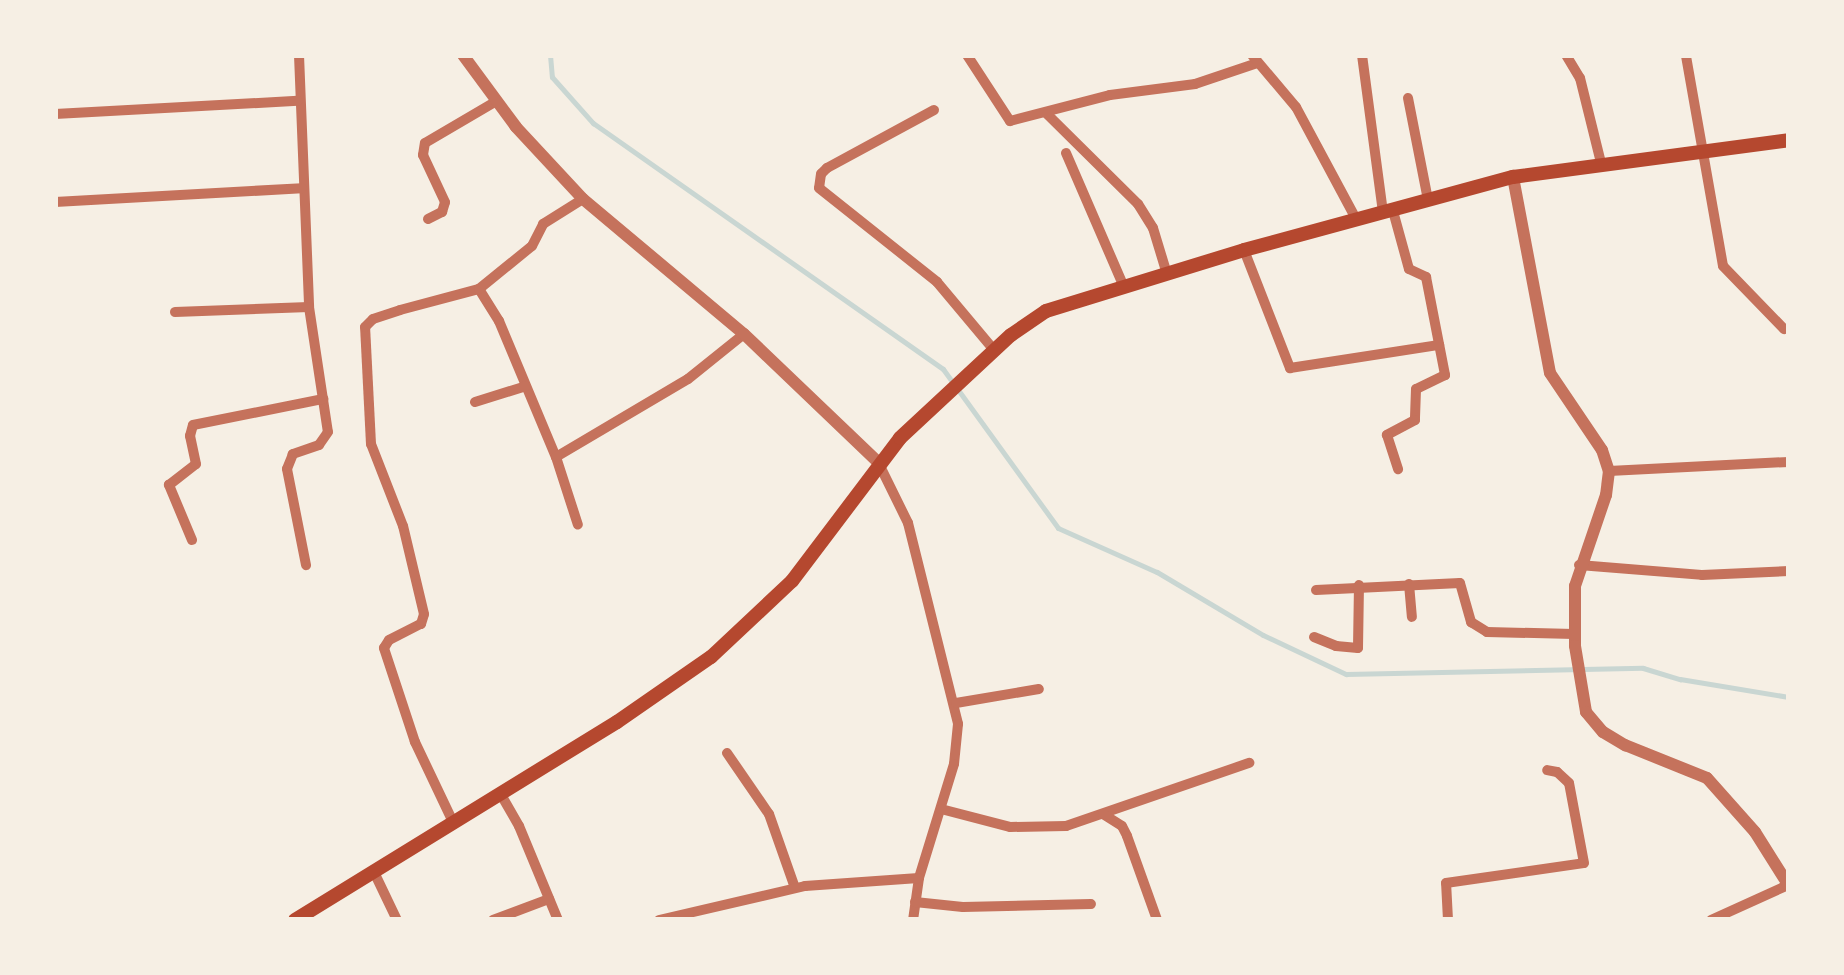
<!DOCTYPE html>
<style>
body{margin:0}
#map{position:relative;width:1844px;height:975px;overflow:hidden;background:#f6efe4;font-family:Georgia,serif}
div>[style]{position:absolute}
.stream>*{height:5px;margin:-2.5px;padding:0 2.5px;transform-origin:2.5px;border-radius:2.5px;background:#c9d6d2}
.minor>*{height:10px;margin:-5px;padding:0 5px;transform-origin:5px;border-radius:5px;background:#c5725c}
.tertiary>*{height:12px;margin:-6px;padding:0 6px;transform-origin:6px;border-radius:6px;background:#c5725c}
.secondary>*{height:14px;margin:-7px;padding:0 7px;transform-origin:7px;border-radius:7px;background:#b5482f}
span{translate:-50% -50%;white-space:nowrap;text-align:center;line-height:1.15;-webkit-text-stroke:8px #f6efe4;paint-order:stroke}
.frame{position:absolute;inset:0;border:58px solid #f6efe4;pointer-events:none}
</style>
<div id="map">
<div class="stream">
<div style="left:550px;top:55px;width:22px;rotate:85deg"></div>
<div style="left:552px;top:77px;width:62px;rotate:48.3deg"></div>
<div style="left:593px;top:123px;width:428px;rotate:35.1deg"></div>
<div style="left:943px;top:369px;width:196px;rotate:54.1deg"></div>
<div style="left:1058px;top:528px;width:108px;rotate:24deg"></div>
<div style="left:1157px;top:572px;width:123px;rotate:30.7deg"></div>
<div style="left:1263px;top:635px;width:92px;rotate:25.2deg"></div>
<div style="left:1346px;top:674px;width:297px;rotate:-1.2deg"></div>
<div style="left:1643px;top:668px;width:39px;rotate:17deg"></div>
<div style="left:1680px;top:679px;width:110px;rotate:9.4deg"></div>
</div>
<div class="minor">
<div style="left:299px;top:55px;width:252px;rotate:87.7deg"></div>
<div style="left:309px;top:307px;width:126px;rotate:81.4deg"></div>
<div style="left:328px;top:432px;width:16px;rotate:125deg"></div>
<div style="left:319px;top:445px;width:28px;rotate:161deg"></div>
<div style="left:293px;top:454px;width:16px;rotate:112deg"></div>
<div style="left:287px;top:469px;width:98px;rotate:78.8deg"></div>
<div style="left:967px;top:55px;width:79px;rotate:56.9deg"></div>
<div style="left:1010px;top:121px;width:103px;rotate:-14.6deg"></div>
<div style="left:1110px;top:95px;width:86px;rotate:-7.4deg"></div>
<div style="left:1195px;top:84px;width:65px;rotate:-18.7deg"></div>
<div style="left:1252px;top:55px;width:68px;rotate:49.8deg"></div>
<div style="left:1296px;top:107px;width:127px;rotate:61.8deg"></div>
<div style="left:1362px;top:55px;width:158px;rotate:82.4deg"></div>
<div style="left:1566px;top:55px;width:27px;rotate:59deg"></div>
<div style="left:1580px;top:78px;width:88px;rotate:76.1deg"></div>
<div style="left:1686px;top:56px;width:213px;rotate:80deg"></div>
<div style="left:1723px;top:266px;width:88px;rotate:45.9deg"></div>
<div style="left:1408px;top:98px;width:104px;rotate:78.9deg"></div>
<div style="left:934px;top:110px;width:122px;rotate:151.5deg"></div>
<div style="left:827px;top:168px;width:8px;rotate:135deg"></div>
<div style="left:821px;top:174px;width:14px;rotate:98deg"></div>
<div style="left:819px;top:188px;width:151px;rotate:38.5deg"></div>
<div style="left:937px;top:282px;width:89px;rotate:50deg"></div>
<div style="left:55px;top:114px;width:243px;rotate:-3.1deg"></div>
<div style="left:1047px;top:114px;width:128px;rotate:44.7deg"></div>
<div style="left:1138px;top:204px;width:28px;rotate:58deg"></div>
<div style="left:1153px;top:228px;width:48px;rotate:73.1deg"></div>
<div style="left:1066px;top:153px;width:146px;rotate:66.6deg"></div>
<div style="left:55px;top:202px;width:247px;rotate:-3.2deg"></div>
<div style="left:1393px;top:211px;width:60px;rotate:74.6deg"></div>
<div style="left:1409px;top:269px;width:19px;rotate:25deg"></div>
<div style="left:1426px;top:277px;width:100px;rotate:79deg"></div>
<div style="left:1445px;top:375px;width:32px;rotate:154deg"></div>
<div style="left:1416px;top:389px;width:31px;rotate:92deg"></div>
<div style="left:1415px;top:420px;width:32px;rotate:152deg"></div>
<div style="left:1387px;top:435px;width:36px;rotate:72deg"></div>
<div style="left:428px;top:219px;width:16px;rotate:-27deg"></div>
<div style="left:442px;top:212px;width:10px;rotate:-73deg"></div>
<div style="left:445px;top:202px;width:52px;rotate:-115.1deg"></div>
<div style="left:423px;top:155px;width:12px;rotate:-81deg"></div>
<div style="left:425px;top:143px;width:81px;rotate:-30.4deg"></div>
<div style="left:1244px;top:250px;width:127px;rotate:68.7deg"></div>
<div style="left:1290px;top:368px;width:151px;rotate:-8.8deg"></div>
<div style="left:479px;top:289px;width:38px;rotate:58deg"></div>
<div style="left:499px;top:321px;width:147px;rotate:67.3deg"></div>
<div style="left:556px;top:457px;width:71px;rotate:72.1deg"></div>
<div style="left:175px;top:312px;width:134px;rotate:-2.1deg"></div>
<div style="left:475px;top:402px;width:53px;rotate:-17.4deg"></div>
<div style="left:556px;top:457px;width:153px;rotate:-30.6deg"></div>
<div style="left:688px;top:379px;width:72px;rotate:-38.8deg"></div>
<div style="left:878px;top:462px;width:68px;rotate:63.8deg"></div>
<div style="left:908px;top:523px;width:207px;rotate:76deg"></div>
<div style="left:958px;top:724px;width:40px;rotate:95.7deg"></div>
<div style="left:954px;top:764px;width:119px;rotate:107.1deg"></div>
<div style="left:919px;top:878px;width:42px;rotate:98.1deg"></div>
<div style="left:1609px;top:471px;width:180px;rotate:-2.9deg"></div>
<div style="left:192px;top:540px;width:60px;rotate:-112.7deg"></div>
<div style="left:169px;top:485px;width:34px;rotate:-38deg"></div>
<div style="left:196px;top:464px;width:29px;rotate:-102deg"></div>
<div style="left:190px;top:436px;width:11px;rotate:-75deg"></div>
<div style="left:193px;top:425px;width:133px;rotate:-11.3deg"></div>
<div style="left:1579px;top:565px;width:123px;rotate:4.6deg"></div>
<div style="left:1702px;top:575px;width:87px;rotate:-2.6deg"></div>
<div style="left:1409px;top:584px;width:33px;rotate:85deg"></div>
<div style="left:1316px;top:590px;width:144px;rotate:-2.8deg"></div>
<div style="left:1460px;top:583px;width:41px;rotate:74.2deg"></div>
<div style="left:1471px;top:622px;width:19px;rotate:32deg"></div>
<div style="left:1487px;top:632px;width:87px;rotate:1.3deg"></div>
<div style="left:1314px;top:637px;width:24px;rotate:22deg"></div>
<div style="left:1336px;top:646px;width:22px;rotate:5deg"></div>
<div style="left:1358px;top:648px;width:63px;rotate:-89.1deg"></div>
<div style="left:956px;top:703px;width:84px;rotate:-9.6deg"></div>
<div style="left:727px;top:753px;width:74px;rotate:55.5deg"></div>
<div style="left:769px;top:814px;width:78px;rotate:70.6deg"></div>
<div style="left:500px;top:793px;width:38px;rotate:60deg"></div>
<div style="left:519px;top:826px;width:102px;rotate:67.5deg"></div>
<div style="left:941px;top:809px;width:71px;rotate:14.6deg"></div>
<div style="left:1010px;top:827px;width:56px;rotate:-1deg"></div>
<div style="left:1066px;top:826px;width:194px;rotate:-19deg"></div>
<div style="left:1103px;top:814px;width:22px;rotate:32deg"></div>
<div style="left:1122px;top:826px;width:11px;rotate:63deg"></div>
<div style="left:1127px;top:836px;width:89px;rotate:70.3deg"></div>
<div style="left:453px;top:822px;width:89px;rotate:-115.4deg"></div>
<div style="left:415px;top:742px;width:99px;rotate:-108.3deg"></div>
<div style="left:384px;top:648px;width:9px;rotate:-58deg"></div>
<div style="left:389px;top:640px;width:36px;rotate:-27deg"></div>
<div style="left:421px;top:624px;width:10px;rotate:-73deg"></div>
<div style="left:424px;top:614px;width:90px;rotate:-103.4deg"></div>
<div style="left:403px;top:526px;width:88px;rotate:-111.3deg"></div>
<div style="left:371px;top:444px;width:117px;rotate:-92.9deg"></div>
<div style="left:365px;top:327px;width:11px;rotate:-45deg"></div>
<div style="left:373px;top:319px;width:28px;rotate:-18deg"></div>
<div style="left:400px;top:310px;width:82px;rotate:-14.9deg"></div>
<div style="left:479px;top:289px;width:68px;rotate:-39.1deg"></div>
<div style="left:532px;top:246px;width:25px;rotate:-63deg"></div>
<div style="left:543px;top:224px;width:47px;rotate:-32deg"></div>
<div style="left:374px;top:872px;width:53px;rotate:64.4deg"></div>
<div style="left:915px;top:902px;width:48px;rotate:5.9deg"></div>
<div style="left:963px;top:907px;width:128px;rotate:-1.3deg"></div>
<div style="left:493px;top:920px;width:60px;rotate:-20.6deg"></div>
<div style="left:659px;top:920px;width:150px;rotate:-13.1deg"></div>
<div style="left:805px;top:886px;width:114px;rotate:-4deg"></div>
<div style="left:1448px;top:920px;width:37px;rotate:-93deg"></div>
<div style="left:1446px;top:883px;width:139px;rotate:-8.2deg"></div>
<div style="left:1584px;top:863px;width:81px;rotate:-100.6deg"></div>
<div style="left:1569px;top:783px;width:16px;rotate:-137deg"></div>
<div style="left:1557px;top:772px;width:10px;rotate:-169deg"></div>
<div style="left:1711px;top:920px;width:85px;rotate:-24.4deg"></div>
</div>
<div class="tertiary">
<div style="left:463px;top:55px;width:89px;rotate:53.6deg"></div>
<div style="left:516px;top:127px;width:98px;rotate:47.1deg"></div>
<div style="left:583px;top:199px;width:210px;rotate:40deg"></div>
<div style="left:744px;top:334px;width:185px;rotate:43.7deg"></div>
<div style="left:1513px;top:177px;width:199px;rotate:79.3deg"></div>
<div style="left:1550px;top:373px;width:93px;rotate:56deg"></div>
<div style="left:1602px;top:450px;width:22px;rotate:72deg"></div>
<div style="left:1609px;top:471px;width:24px;rotate:97deg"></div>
<div style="left:1606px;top:495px;width:96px;rotate:108.8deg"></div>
<div style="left:1575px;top:586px;width:60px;rotate:90deg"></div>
<div style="left:1575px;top:646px;width:67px;rotate:80.5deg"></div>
<div style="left:1586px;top:712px;width:26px;rotate:50deg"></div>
<div style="left:1603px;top:732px;width:26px;rotate:31deg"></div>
<div style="left:1625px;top:745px;width:88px;rotate:21.9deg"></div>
<div style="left:1707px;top:778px;width:72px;rotate:48.4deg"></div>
<div style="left:1755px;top:832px;width:64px;rotate:57.8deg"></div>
</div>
<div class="secondary">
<div style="left:295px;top:920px;width:378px;rotate:-31.6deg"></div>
<div style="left:617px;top:722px;width:114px;rotate:-34.7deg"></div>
<div style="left:711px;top:657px;width:111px;rotate:-43.2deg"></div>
<div style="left:792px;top:581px;width:179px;rotate:-52.9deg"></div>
<div style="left:900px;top:438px;width:151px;rotate:-42.9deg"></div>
<div style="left:1011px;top:335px;width:42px;rotate:-34.4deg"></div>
<div style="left:1046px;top:311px;width:207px;rotate:-17.1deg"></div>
<div style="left:1244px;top:250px;width:279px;rotate:-15.2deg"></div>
<div style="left:1513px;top:177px;width:278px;rotate:-7.6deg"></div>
</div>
<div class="frame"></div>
</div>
